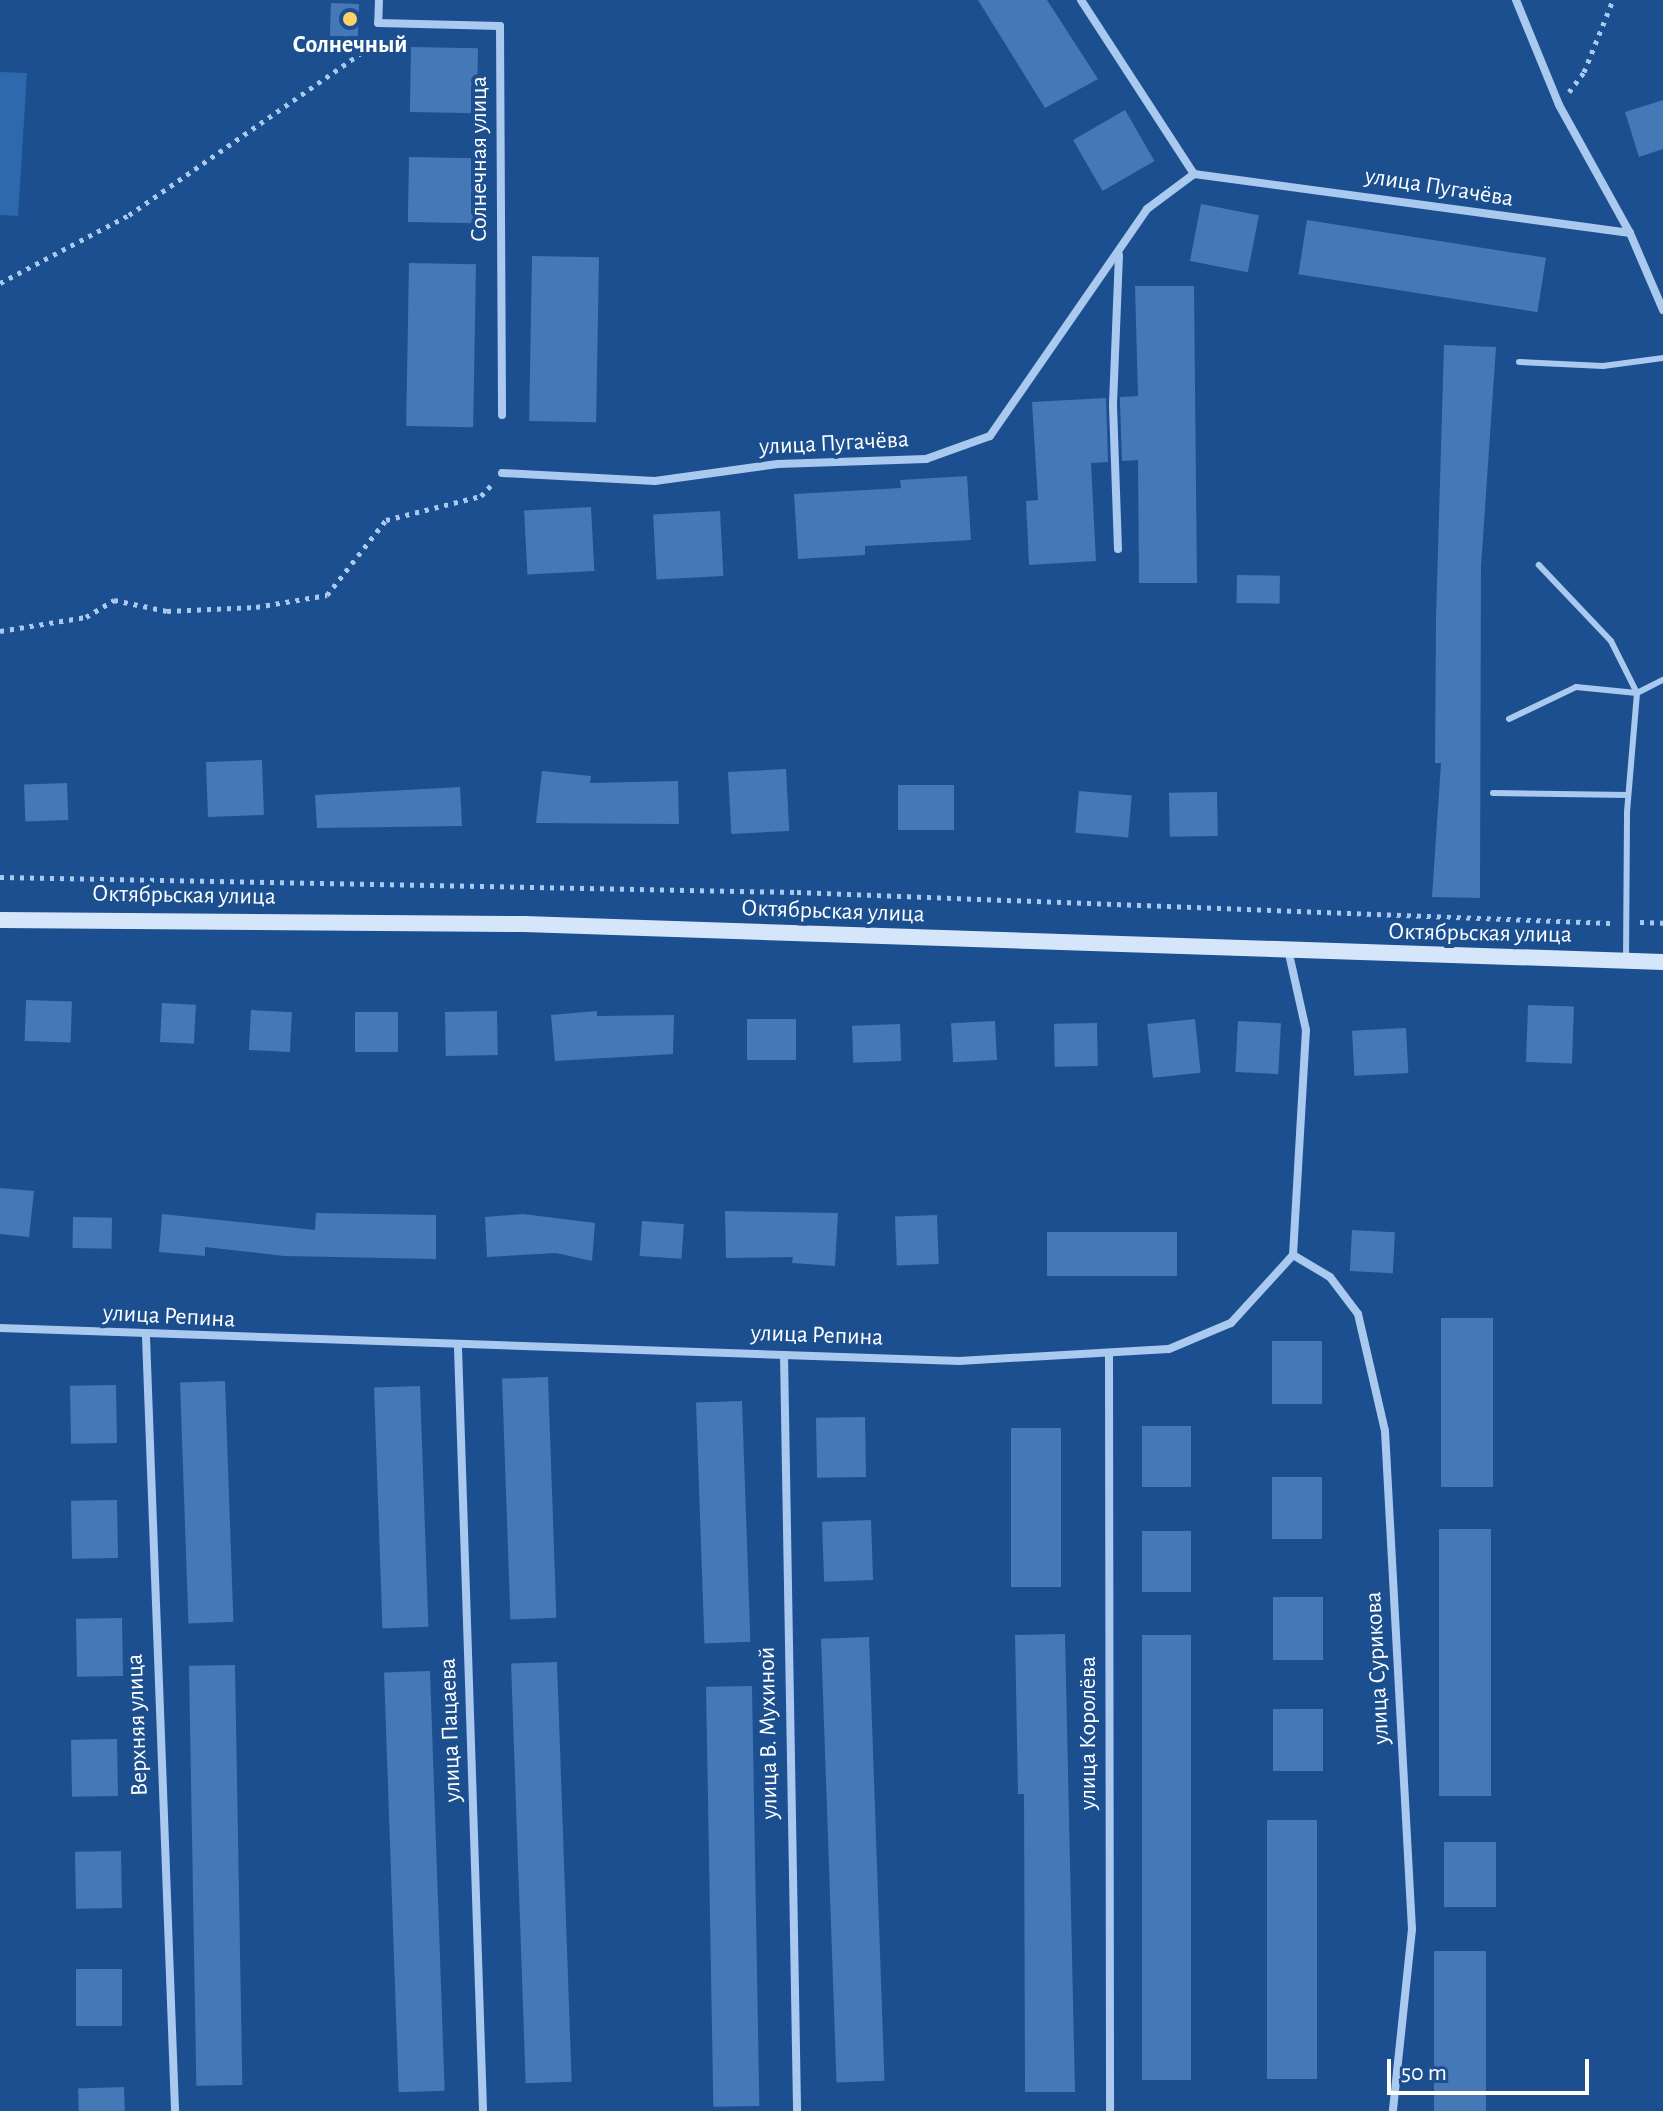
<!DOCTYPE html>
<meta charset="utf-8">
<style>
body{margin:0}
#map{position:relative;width:1663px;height:2111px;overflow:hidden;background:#1b4f8f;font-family:"Alegreya Sans",sans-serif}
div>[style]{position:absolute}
.green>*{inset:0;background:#2e69ad}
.building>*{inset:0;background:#4478b7;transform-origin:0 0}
.path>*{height:5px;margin-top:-2.5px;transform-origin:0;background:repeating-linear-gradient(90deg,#a9c9ee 0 4px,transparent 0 10px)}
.service>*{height:6px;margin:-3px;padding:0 3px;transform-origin:3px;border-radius:3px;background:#a9c9ee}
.minor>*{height:8px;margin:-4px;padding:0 4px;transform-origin:4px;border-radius:4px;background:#a9c9ee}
.secondary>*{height:16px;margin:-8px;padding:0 8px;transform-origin:8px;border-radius:8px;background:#d6e6fa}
.dots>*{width:22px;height:22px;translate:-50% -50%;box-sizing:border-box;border:4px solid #1b4f8f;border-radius:50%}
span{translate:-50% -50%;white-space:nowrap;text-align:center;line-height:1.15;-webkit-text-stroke:8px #1b4f8f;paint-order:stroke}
.poi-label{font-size:24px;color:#fff;font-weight:700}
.street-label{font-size:24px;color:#fff}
.scale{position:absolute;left:1387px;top:2059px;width:202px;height:36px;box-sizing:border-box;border:4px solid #fff;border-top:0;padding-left:10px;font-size:24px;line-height:28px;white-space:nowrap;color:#fff;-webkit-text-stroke:6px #1b4f8f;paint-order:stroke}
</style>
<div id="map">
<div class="green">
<div style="clip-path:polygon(0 72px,27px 73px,18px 216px,0 215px)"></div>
</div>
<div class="building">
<div style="clip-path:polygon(978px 0,1047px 0,1098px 79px,1045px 108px)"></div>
<div style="left:331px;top:3px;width:28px;height:39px;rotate:2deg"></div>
<div style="left:411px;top:47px;width:67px;height:65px;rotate:1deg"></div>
<div style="clip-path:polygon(1663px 100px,1663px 149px,1639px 157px,1625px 112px)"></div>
<div style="left:1125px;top:110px;width:59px;height:60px;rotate:60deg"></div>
<div style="left:409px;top:157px;width:67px;height:65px;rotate:1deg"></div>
<div style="left:1201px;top:204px;width:59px;height:58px;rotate:11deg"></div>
<div style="left:1307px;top:220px;width:242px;height:55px;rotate:9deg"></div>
<div style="left:532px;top:256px;width:67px;height:165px;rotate:1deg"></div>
<div style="left:409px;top:263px;width:67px;height:163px;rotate:1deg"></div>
<div style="clip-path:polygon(1135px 286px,1194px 286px,1197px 583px,1139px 583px,1138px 460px,1122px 461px,1120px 404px,1120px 397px,1138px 396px)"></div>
<div style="clip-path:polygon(1444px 345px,1496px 347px,1481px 567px,1480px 898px,1432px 897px,1441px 763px,1435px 763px,1436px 618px)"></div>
<div style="clip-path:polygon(1106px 398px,1108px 462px,1091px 463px,1096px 561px,1029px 565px,1026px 501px,1038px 500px,1032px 402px)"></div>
<div style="clip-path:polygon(967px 476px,971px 540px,865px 546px,865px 555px,798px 559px,794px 494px,901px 488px,900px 480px)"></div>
<div style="left:591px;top:507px;width:64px;height:67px;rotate:87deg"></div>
<div style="left:720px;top:511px;width:65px;height:67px;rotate:87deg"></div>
<div style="left:1237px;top:575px;width:43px;height:28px;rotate:1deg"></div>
<div style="left:262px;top:760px;width:55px;height:56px;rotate:88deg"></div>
<div style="left:786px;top:769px;width:62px;height:58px;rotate:87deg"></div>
<div style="clip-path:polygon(542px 771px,591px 776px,590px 783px,678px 781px,679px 824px,536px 823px)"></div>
<div style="left:67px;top:783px;width:37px;height:43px;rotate:88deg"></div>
<div style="left:898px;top:785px;width:56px;height:45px"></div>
<div style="clip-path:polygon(460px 787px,462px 826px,317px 828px,315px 795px)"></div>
<div style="left:1079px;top:791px;width:53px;height:42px;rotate:5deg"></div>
<div style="left:1217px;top:792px;width:44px;height:48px;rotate:89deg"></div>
<div style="left:26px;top:1000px;width:46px;height:41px;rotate:2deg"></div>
<div style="left:162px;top:1003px;width:34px;height:39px;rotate:3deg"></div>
<div style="left:1528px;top:1005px;width:46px;height:57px;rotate:2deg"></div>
<div style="left:251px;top:1010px;width:41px;height:40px;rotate:3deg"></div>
<div style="left:497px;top:1011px;width:44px;height:52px;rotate:89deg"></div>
<div style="clip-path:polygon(597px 1011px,597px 1016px,674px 1015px,673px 1054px,555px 1061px,551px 1015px)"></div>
<div style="left:355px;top:1012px;width:43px;height:40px"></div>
<div style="left:796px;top:1019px;width:41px;height:49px;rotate:90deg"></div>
<div style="left:1195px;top:1019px;width:54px;height:48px;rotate:84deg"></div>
<div style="left:995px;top:1021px;width:39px;height:44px;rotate:87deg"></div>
<div style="left:1238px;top:1021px;width:43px;height:51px;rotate:3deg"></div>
<div style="left:1097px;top:1023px;width:43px;height:43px;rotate:89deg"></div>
<div style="left:900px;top:1024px;width:37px;height:48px;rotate:88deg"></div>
<div style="left:1406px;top:1028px;width:45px;height:54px;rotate:87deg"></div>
<div style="clip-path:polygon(0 1188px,34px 1191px,29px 1237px,0 1234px)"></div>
<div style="clip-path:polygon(725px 1211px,838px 1213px,835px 1266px,792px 1263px,793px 1257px,726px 1258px)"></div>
<div style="clip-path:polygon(316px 1213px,436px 1215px,436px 1259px,284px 1256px,205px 1247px,205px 1256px,159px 1252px,162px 1214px,315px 1230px)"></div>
<div style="clip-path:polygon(523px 1214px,595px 1223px,592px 1261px,556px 1253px,487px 1257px,485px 1217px)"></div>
<div style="left:937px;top:1215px;width:49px;height:42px;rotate:88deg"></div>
<div style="left:73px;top:1217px;width:39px;height:31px;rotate:1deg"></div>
<div style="left:642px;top:1221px;width:42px;height:35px;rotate:4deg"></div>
<div style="left:1352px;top:1230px;width:43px;height:41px;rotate:3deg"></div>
<div style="left:1177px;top:1232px;width:44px;height:130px;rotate:90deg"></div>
<div style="left:1441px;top:1318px;width:52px;height:169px"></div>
<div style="left:1272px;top:1341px;width:50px;height:63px"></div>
<div style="left:548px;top:1377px;width:241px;height:46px;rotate:88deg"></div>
<div style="left:225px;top:1381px;width:241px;height:45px;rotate:88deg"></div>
<div style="left:116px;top:1385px;width:58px;height:46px;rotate:89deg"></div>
<div style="left:420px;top:1386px;width:241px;height:46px;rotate:88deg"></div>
<div style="left:742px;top:1401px;width:241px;height:46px;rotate:88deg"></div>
<div style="left:865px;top:1417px;width:60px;height:49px;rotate:89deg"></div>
<div style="left:1142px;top:1426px;width:49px;height:61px"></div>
<div style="left:1011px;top:1428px;width:50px;height:159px"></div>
<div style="left:1272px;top:1477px;width:50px;height:62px"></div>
<div style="left:117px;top:1500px;width:58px;height:46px;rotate:89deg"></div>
<div style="left:871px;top:1520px;width:60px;height:49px;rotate:88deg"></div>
<div style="left:1439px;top:1529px;width:52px;height:267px"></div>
<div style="left:1142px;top:1531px;width:49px;height:61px"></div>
<div style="left:1323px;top:1597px;width:63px;height:50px;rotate:90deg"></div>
<div style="left:122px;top:1618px;width:58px;height:46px;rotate:89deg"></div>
<div style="clip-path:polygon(1065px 1634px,1075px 2092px,1025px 2092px,1024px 1794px,1018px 1794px,1015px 1635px)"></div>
<div style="left:1142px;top:1635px;width:49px;height:445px"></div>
<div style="left:869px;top:1637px;width:444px;height:48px;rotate:88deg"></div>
<div style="left:557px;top:1662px;width:420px;height:46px;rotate:88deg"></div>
<div style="left:235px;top:1665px;width:420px;height:46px;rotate:89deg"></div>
<div style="left:430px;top:1671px;width:420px;height:46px;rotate:88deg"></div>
<div style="left:752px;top:1686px;width:420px;height:46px;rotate:89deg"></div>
<div style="left:1273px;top:1709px;width:50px;height:62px"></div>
<div style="left:117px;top:1739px;width:57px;height:46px;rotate:89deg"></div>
<div style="left:1267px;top:1820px;width:50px;height:259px"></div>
<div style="left:1444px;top:1842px;width:52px;height:65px"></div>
<div style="left:121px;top:1851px;width:57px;height:46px;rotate:89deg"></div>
<div style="left:1434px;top:1951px;width:52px;height:160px"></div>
<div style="left:122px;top:1969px;width:57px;height:46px;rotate:90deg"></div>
<div style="left:124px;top:2087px;width:24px;height:46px;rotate:88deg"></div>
</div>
<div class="path">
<div style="left:1569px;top:92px;width:25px;rotate:-53deg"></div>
<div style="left:1584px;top:72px;width:78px;rotate:-68.1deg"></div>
<div style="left:0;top:283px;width:146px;rotate:-27.8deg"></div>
<div style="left:129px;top:215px;width:294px;rotate:-34.9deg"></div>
<div style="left:370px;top:47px;width:11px;rotate:-68deg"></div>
<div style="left:0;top:631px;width:87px;rotate:-9.2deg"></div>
<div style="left:86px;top:617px;width:33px;rotate:-31deg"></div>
<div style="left:114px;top:600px;width:54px;rotate:11.7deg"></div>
<div style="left:167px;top:611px;width:89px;rotate:-2.6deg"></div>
<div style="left:256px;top:607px;width:72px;rotate:-9.6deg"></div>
<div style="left:327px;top:595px;width:95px;rotate:-51.8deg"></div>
<div style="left:386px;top:520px;width:98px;rotate:-14.2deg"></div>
<div style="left:481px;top:496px;width:18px;rotate:-47deg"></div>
<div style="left:0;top:877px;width:797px;rotate:1.08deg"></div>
<div style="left:797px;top:892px;width:814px;rotate:2.18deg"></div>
<div style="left:1640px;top:922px;width:23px;rotate:2deg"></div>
</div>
<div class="service">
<div style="left:1519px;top:362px;width:84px;rotate:2.7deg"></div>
<div style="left:1603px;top:366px;width:61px;rotate:-7.6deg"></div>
<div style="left:1509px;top:719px;width:74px;rotate:-25.5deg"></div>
<div style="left:1576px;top:687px;width:61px;rotate:5.6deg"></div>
<div style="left:1637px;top:693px;width:58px;rotate:-116.6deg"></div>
<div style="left:1611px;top:641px;width:105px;rotate:-133.5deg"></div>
<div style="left:1493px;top:793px;width:135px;rotate:0.8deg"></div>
<div style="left:1626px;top:960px;width:148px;rotate:-89.6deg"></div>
<div style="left:1627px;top:812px;width:119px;rotate:-85.2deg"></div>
<div style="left:1637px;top:693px;width:29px;rotate:-27deg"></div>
</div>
<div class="minor">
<div style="left:379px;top:0;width:23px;rotate:92deg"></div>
<div style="left:378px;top:23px;width:122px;rotate:1.4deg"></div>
<div style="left:500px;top:26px;width:389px;rotate:89.7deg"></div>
<div style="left:1081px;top:0;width:207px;rotate:57deg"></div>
<div style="left:1516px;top:0;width:113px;rotate:67.7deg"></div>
<div style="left:1559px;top:105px;width:146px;rotate:61deg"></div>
<div style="left:1630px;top:233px;width:84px;rotate:66.8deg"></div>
<div style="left:502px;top:473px;width:153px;rotate:3deg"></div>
<div style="left:655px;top:481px;width:124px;rotate:-7.9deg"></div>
<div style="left:778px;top:464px;width:148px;rotate:-1.9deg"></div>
<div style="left:926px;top:459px;width:68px;rotate:-19.8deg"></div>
<div style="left:990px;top:436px;width:276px;rotate:-55.3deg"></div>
<div style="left:1147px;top:209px;width:59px;rotate:-36.7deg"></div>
<div style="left:1194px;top:174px;width:440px;rotate:7.7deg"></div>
<div style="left:1118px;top:549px;width:145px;rotate:-92deg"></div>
<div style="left:1113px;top:404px;width:149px;rotate:-87.7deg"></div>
<div style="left:1293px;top:1255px;width:43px;rotate:30.7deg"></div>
<div style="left:1330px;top:1277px;width:46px;rotate:52.9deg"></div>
<div style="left:1358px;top:1314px;width:120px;rotate:77deg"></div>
<div style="left:1385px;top:1431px;width:499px;rotate:86.9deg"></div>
<div style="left:1412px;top:1929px;width:183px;rotate:96deg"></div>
<div style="left:0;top:1328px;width:960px;rotate:1.97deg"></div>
<div style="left:959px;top:1361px;width:210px;rotate:-3.3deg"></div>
<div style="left:1169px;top:1349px;width:67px;rotate:-22.8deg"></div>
<div style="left:1231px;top:1323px;width:92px;rotate:-47.6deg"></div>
<div style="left:1293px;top:1255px;width:225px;rotate:-86.7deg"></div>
<div style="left:1306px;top:1030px;width:78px;rotate:-102.6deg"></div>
<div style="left:146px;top:1337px;width:775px;rotate:87.85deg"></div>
<div style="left:458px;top:1348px;width:763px;rotate:88.12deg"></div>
<div style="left:784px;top:1355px;width:756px;rotate:89.01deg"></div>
<div style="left:1109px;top:1355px;width:756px;rotate:89.92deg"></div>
</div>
<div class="secondary">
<div style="left:0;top:920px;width:524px;rotate:0.44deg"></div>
<div style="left:524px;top:924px;width:1140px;rotate:1.91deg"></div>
</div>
<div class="dots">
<div style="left:350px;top:19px;background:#ffd166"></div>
</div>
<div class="poi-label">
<span style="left:350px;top:46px">Солнечный</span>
</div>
<div class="street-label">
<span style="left:480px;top:159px;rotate:-90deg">Солнечная улица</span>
<span style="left:1439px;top:188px;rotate:9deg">улица Пугачёва</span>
<span style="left:834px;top:444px;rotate:-3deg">улица Пугачёва</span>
<span style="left:184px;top:896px;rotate:1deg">Октябрьская улица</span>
<span style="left:833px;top:912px;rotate:2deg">Октябрьская улица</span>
<span style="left:1480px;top:934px;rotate:1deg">Октябрьская улица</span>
<span style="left:169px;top:1317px;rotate:3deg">улица Репина</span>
<span style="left:817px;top:1336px;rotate:2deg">улица Репина</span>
<span style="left:1378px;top:1668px;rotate:-93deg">улица Сурикова</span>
<span style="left:138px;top:1725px;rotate:-92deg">Верхняя улица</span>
<span style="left:451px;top:1730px;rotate:-92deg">улица Пацаева</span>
<span style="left:769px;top:1733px;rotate:-91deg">улица В. Мухиной</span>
<span style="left:1089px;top:1733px;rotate:-90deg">улица Королёва</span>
</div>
<div class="scale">50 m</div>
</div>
